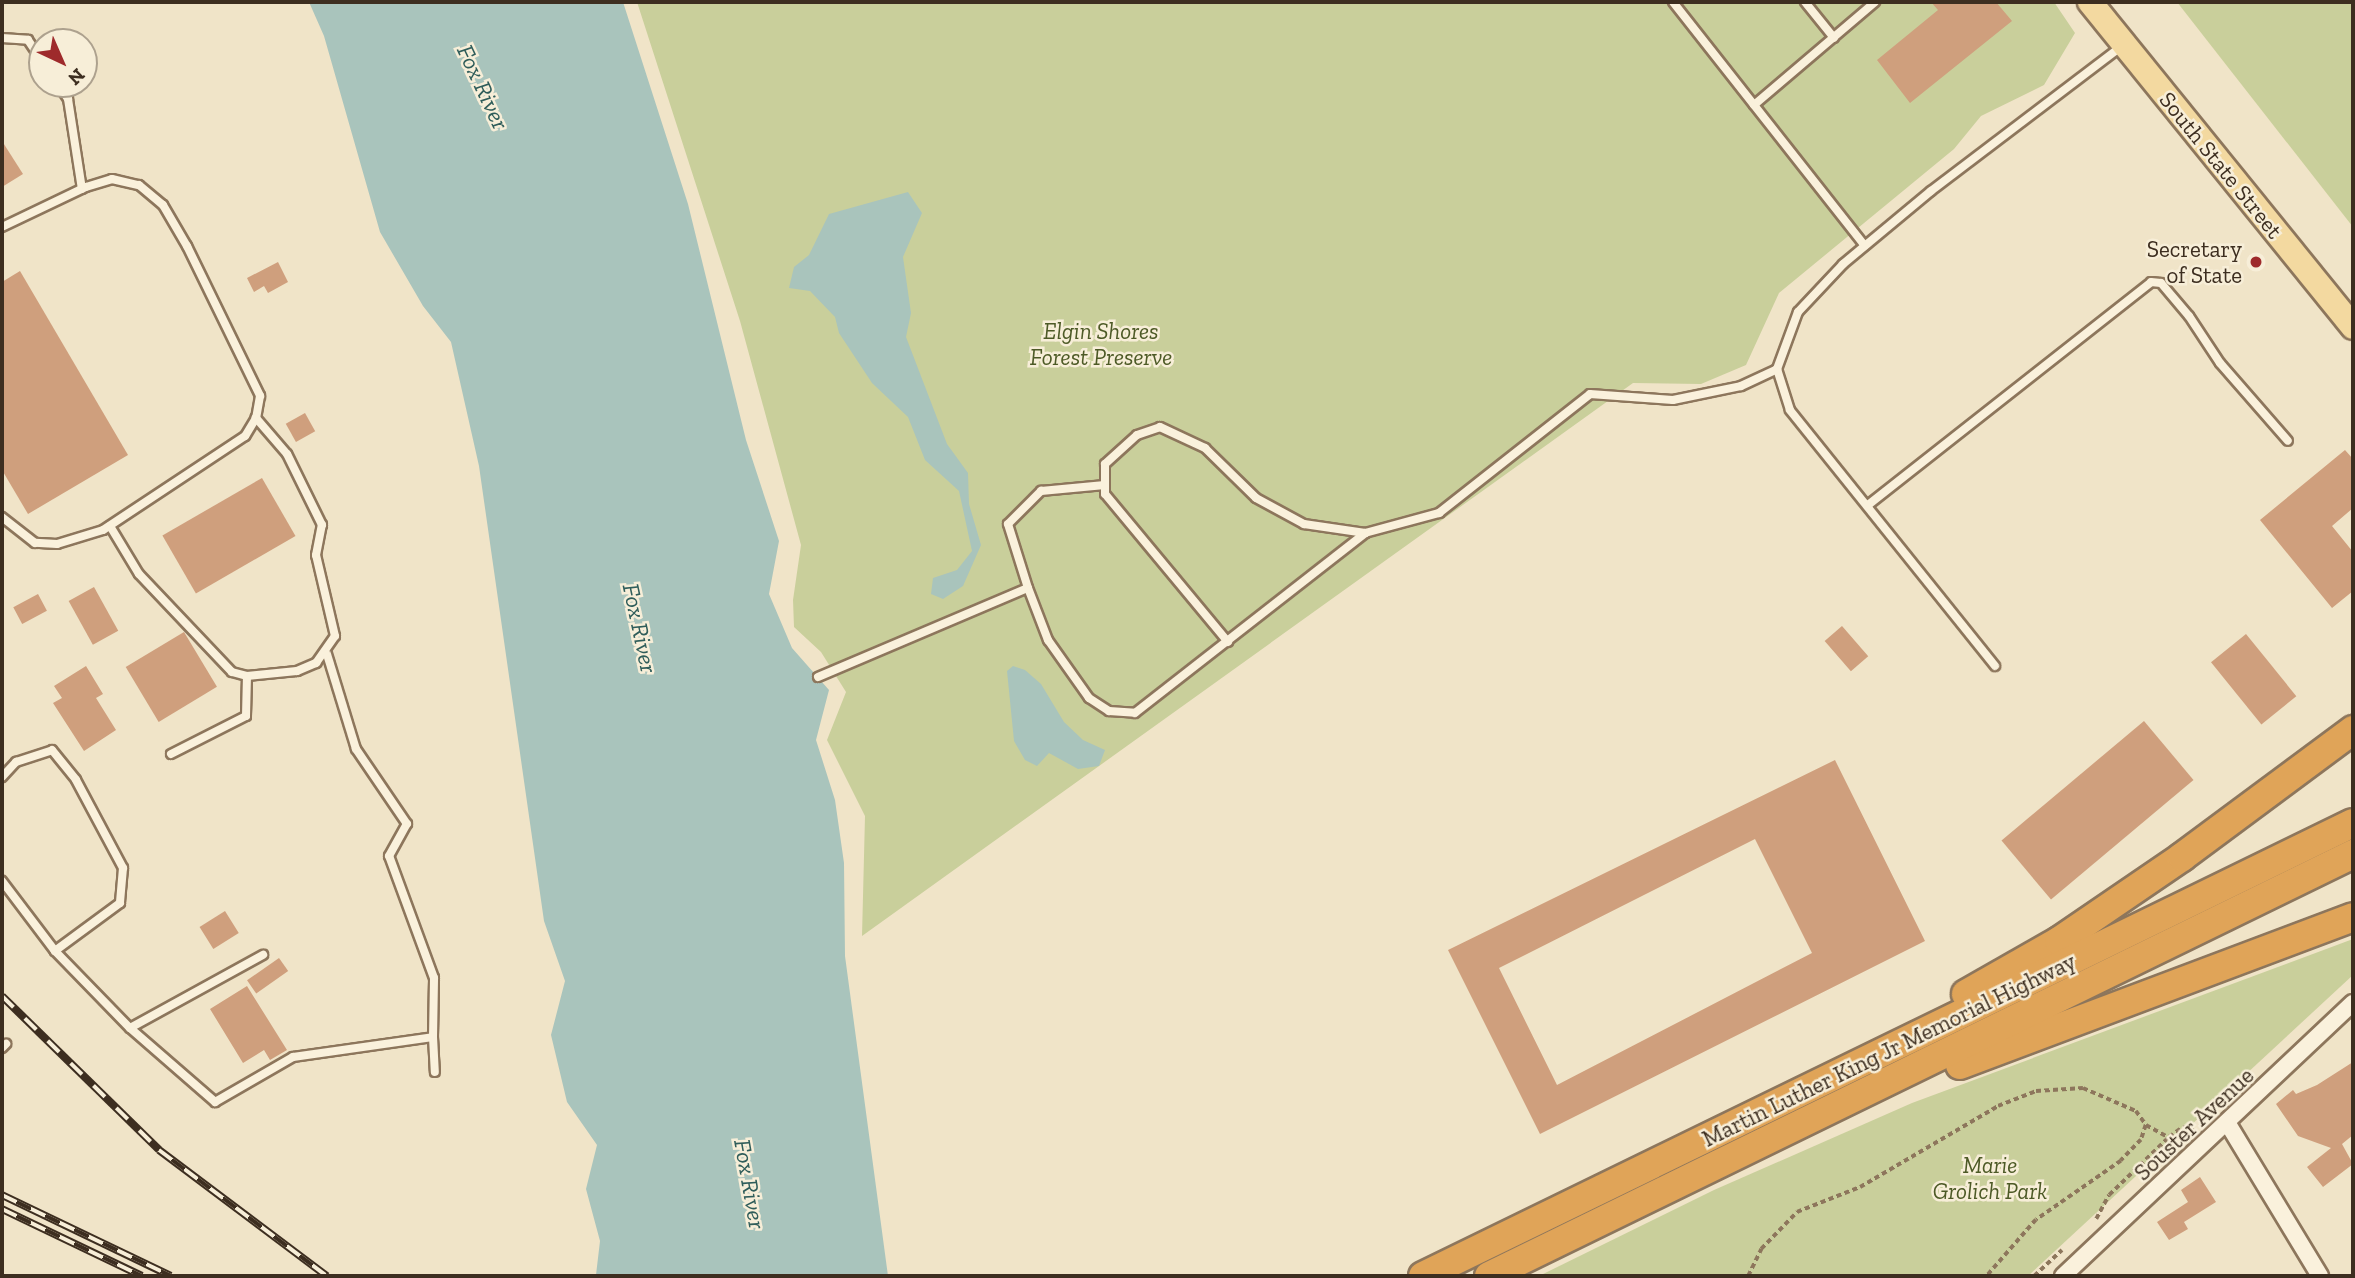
<!DOCTYPE html>
<style>
body{margin:0}
#map{position:relative;width:2355px;height:1278px;overflow:hidden;background:#f0e4c8;font-family:"Zilla Slab",serif}
div>[style]{position:absolute}
.green>*{inset:0;background:#c9cf9b}
.water>*{inset:0;background:#a9c4bc}
.building>*{inset:0;background:#cf9f7d;transform-origin:0 0}
.path>*{height:3.5px;margin-top:-1.75px;transform-origin:0;background:repeating-linear-gradient(90deg,#8d765c 0 5px,transparent 0 8.5px)}
.roads{filter:drop-shadow(2px 0 #8d765c) drop-shadow(-2px 0 #8d765c) drop-shadow(0 2px #8d765c) drop-shadow(0 -2px #8d765c)}
.lane>*{height:8px;margin:-4px;padding:0 4px;transform-origin:4px;border-radius:4px;background:#faf1dc}
.street>*{height:16px;margin:-8px;padding:0 8px;transform-origin:8px;border-radius:8px;background:#faf1dc}
.primary>*{height:24px;margin:-12px;padding:0 12px;transform-origin:12px;border-radius:12px;background:#f3d9a0}
.highway>*{height:28px;margin:-14px;padding:0 14px;transform-origin:14px;border-radius:14px;background:#e0a458}
.rail>*{height:8px;margin-top:-4px;transform-origin:0;background:repeating-linear-gradient(90deg,#f7eed8 0 16px,#3d2e20 0 32px);box-sizing:border-box;border-block:2px solid #3d2e20}
.dots>*{width:19px;height:19px;translate:-50% -50%;box-sizing:border-box;border:4px solid #f7eed8;border-radius:50%}
span{translate:-50% -50%;white-space:nowrap;text-align:center;line-height:1.15;-webkit-text-stroke:5px #f7eed8;paint-order:stroke}
.street-label{font-size:23px;color:#3d2e20}
.poi-label{font-size:23px;color:#3d2e20}
.right{translate:-100% -50%;text-align:right}
.park-label{font-size:23px;color:#4d5a26;font-style:italic}
.water-label{font-size:24px;color:#2f5d5a;font-style:italic}
.frame{position:absolute;inset:0;border:4px solid #3d2e20;pointer-events:none}
.north{position:absolute;left:28px;top:28px;width:70px;height:70px;box-sizing:border-box;background:#f7eed8;border:2px solid #ada18e;border-radius:50%;rotate:136deg;font-size:19px;font-weight:700;line-height:28px;text-align:center;color:#3d2e20}
.north::after{content:'';display:block;margin:auto;width:24px;height:32px;background:#9e2a2b;clip-path:polygon(50% 0,100% 100%,50% 72%,0 100%)}
</style>
<div id="map">
<div class="green">
<div style="clip-path:polygon(637px 2px,2054px 2px,2075px 33px,2044px 85px,1981px 116px,1954px 149px,1779px 293px,1746px 365px,1701px 384px,1633px 383px,862px 936px,865px 816px,827px 740px,846px 692px,821px 652px,794px 627px,793px 600px,801px 545px,740px 321px)"></div>
<div style="clip-path:polygon(2177px 2px,2353px 2px,2353px 227px)"></div>
<div style="clip-path:polygon(2353px 939px,2353px 975px,2028px 1276px,1539px 1276px,1714px 1190px,1912px 1103px)"></div>
</div>
<div class="water">
<div style="clip-path:polygon(309px 2px,623px 2px,688px 204px,746px 440px,779px 541px,769px 594px,792px 648px,829px 690px,816px 740px,835px 800px,844px 863px,845px 956px,888px 1276px,596px 1275px,600px 1241px,586px 1189px,597px 1145px,567px 1102px,551px 1035px,565px 981px,544px 921px,479px 466px,451px 342px,423px 306px,380px 232px,324px 36px)"></div>
<div style="clip-path:polygon(908px 192px,922px 213px,903px 257px,911px 313px,906px 337px,947px 444px,968px 473px,969px 504px,981px 545px,963px 586px,943px 599px,931px 594px,933px 578px,957px 570px,972px 551px,959px 491px,925px 460px,908px 417px,872px 383px,839px 333px,835px 317px,810px 291px,789px 288px,794px 267px,809px 255px,829px 214px)"></div>
<div style="clip-path:polygon(1013px 666px,1025px 670px,1041px 684px,1064px 722px,1083px 740px,1105px 750px,1099px 766px,1078px 769px,1049px 753px,1037px 766px,1025px 760px,1014px 741px,1007px 671px)"></div>
</div>
<div class="building">
<div style="clip-path:polygon(1931px 2px,1996px 2px,2012px 21px,1910px 103px,1877px 60px,1938px 10px)"></div>
<div style="clip-path:polygon(2px 141px,23px 174px,2px 187px)"></div>
<div style="clip-path:polygon(278px 262px,288px 282px,268px 293px,264px 286px,254px 292px,247px 278px)"></div>
<div style="clip-path:polygon(20px 271px,128px 455px,28px 514px,2px 470px,2px 282px)"></div>
<div style="left:305px;top:413px;width:21px;height:22px;rotate:61deg"></div>
<div style="clip-path:polygon(2345px 450px,2353px 459px,2353px 508px,2332px 526px,2353px 552px,2353px 591px,2332px 608px,2260px 520px)"></div>
<div style="left:262px;top:478px;width:67px;height:115px;rotate:60deg"></div>
<div style="left:94px;top:587px;width:50px;height:29px;rotate:61deg"></div>
<div style="left:38px;top:594px;width:19px;height:28px;rotate:62deg"></div>
<div style="left:1842px;top:626px;width:40px;height:23px;rotate:49deg"></div>
<div style="left:184px;top:632px;width:64px;height:68px;rotate:59deg"></div>
<div style="left:2246px;top:634px;width:80px;height:45px;rotate:51deg"></div>
<div style="clip-path:polygon(86px 666px,103px 694px,96px 698px,116px 730px,84px 751px,53px 703px,62px 698px,54px 686px)"></div>
<div style="left:2144px;top:721px;width:77px;height:186px;rotate:50deg"></div>
<div style="clip-path:polygon(evenodd,1835px 760px,1925px 941px,1540px 1134px,1448px 950px,1835px 760px,1755px 839px,1812px 953px,1557px 1085px,1499px 968px,1755px 839px)"></div>
<div style="left:225px;top:911px;width:26px;height:30px;rotate:58deg"></div>
<div style="left:279px;top:958px;width:16px;height:39px;rotate:55deg"></div>
<div style="clip-path:polygon(247px 986px,287px 1050px,270px 1060px,264px 1050px,243px 1063px,210px 1009px)"></div>
<div style="clip-path:polygon(2353px 1062px,2353px 1135px,2342px 1144px,2353px 1164px,2323px 1187px,2307px 1167px,2331px 1148px,2298px 1136px,2276px 1104px,2293px 1090px,2296px 1094px,2317px 1085px)"></div>
<div style="clip-path:polygon(2200px 1177px,2216px 1202px,2184px 1222px,2188px 1229px,2169px 1240px,2157px 1222px,2188px 1202px,2181px 1190px)"></div>
</div>
<div class="path">
<div style="left:2146px;top:1125px;width:25px;rotate:29deg"></div>
<div style="left:2096px;top:1219px;width:27px;rotate:-62deg"></div>
<div style="left:2109px;top:1195px;width:83px;rotate:-44deg"></div>
<div style="left:2169px;top:1137px;width:17px;rotate:-36deg"></div>
<div style="left:2183px;top:1127px;width:11px;rotate:15deg"></div>
<div style="left:1748px;top:1276px;width:30px;rotate:-64deg"></div>
<div style="left:1761px;top:1249px;width:52px;rotate:-45.8deg"></div>
<div style="left:1797px;top:1212px;width:68px;rotate:-21.6deg"></div>
<div style="left:1860px;top:1187px;width:160px;rotate:-30.4deg"></div>
<div style="left:1998px;top:1106px;width:41px;rotate:-21.5deg"></div>
<div style="left:2036px;top:1091px;width:47px;rotate:-3.7deg"></div>
<div style="left:2083px;top:1088px;width:58px;rotate:23.5deg"></div>
<div style="left:2136px;top:1111px;width:17px;rotate:54deg"></div>
<div style="left:2146px;top:1125px;width:16px;rotate:108deg"></div>
<div style="left:2141px;top:1140px;width:29px;rotate:134deg"></div>
<div style="left:2121px;top:1161px;width:103px;rotate:145.2deg"></div>
<div style="left:2036px;top:1220px;width:74px;rotate:131.2deg"></div>
<div style="left:2034px;top:1276px;width:38px;rotate:-43deg"></div>
</div>
<div class="roads">
<div class="lane">
<div style="left:1673px;top:2px;width:310px;rotate:51.8deg"></div>
<div style="left:1805px;top:2px;width:46px;rotate:51.1deg"></div>
<div style="left:2px;top:38px;width:26px;rotate:4deg"></div>
<div style="left:28px;top:40px;width:25px;rotate:56deg"></div>
<div style="left:58px;top:84px;width:18px;rotate:56deg"></div>
<div style="left:68px;top:99px;width:91px;rotate:81.2deg"></div>
<div style="left:1754px;top:105px;width:159px;rotate:-40.4deg"></div>
<div style="left:2px;top:227px;width:93px;rotate:-25.5deg"></div>
<div style="left:86px;top:187px;width:27px;rotate:-17deg"></div>
<div style="left:112px;top:179px;width:28px;rotate:13deg"></div>
<div style="left:139px;top:185px;width:31px;rotate:40deg"></div>
<div style="left:163px;top:205px;width:48px;rotate:59.7deg"></div>
<div style="left:187px;top:246px;width:167px;rotate:64deg"></div>
<div style="left:260px;top:396px;width:22px;rotate:100deg"></div>
<div style="left:256px;top:418px;width:21px;rotate:121deg"></div>
<div style="left:245px;top:436px;width:170px;rotate:146.5deg"></div>
<div style="left:103px;top:530px;width:48px;rotate:163.1deg"></div>
<div style="left:57px;top:544px;width:22px;rotate:-177deg"></div>
<div style="left:35px;top:543px;width:42px;rotate:-141.8deg"></div>
<div style="left:1868px;top:505px;width:360px;rotate:-38.2deg"></div>
<div style="left:2151px;top:282px;width:10px;rotate:6deg"></div>
<div style="left:2161px;top:283px;width:43px;rotate:49.7deg"></div>
<div style="left:2189px;top:316px;width:56px;rotate:56.6deg"></div>
<div style="left:2220px;top:363px;width:103px;rotate:48.9deg"></div>
<div style="left:110px;top:526px;width:56px;rotate:58.9deg"></div>
<div style="left:139px;top:574px;width:135px;rotate:46.5deg"></div>
<div style="left:232px;top:672px;width:16px;rotate:15deg"></div>
<div style="left:247px;top:676px;width:50px;rotate:-5.7deg"></div>
<div style="left:297px;top:671px;width:21px;rotate:-23deg"></div>
<div style="left:316px;top:663px;width:33px;rotate:-55deg"></div>
<div style="left:335px;top:636px;width:83px;rotate:-103.2deg"></div>
<div style="left:316px;top:555px;width:31px;rotate:-79deg"></div>
<div style="left:322px;top:525px;width:79px;rotate:-116.2deg"></div>
<div style="left:287px;top:454px;width:48px;rotate:-130.7deg"></div>
<div style="left:1028px;top:588px;width:67px;rotate:-107.4deg"></div>
<div style="left:1008px;top:524px;width:47px;rotate:-45deg"></div>
<div style="left:1041px;top:491px;width:64px;rotate:-5.4deg"></div>
<div style="left:1228px;top:642px;width:192px;rotate:-129.7deg"></div>
<div style="left:1105px;top:494px;width:30px;rotate:-90deg"></div>
<div style="left:1105px;top:464px;width:43px;rotate:-42.2deg"></div>
<div style="left:1137px;top:435px;width:24px;rotate:-19deg"></div>
<div style="left:1160px;top:427px;width:50px;rotate:25deg"></div>
<div style="left:1205px;top:448px;width:71px;rotate:44.4deg"></div>
<div style="left:1256px;top:498px;width:55px;rotate:28.4deg"></div>
<div style="left:1304px;top:524px;width:62px;rotate:8.4deg"></div>
<div style="left:1365px;top:533px;width:77px;rotate:-15.1deg"></div>
<div style="left:1439px;top:513px;width:192px;rotate:-38.2deg"></div>
<div style="left:1590px;top:394px;width:83px;rotate:4.1deg"></div>
<div style="left:1673px;top:400px;width:69px;rotate:-11.6deg"></div>
<div style="left:1741px;top:386px;width:40px;rotate:-25deg"></div>
<div style="left:1995px;top:666px;width:328px;rotate:-128.7deg"></div>
<div style="left:1790px;top:410px;width:43px;rotate:-107.6deg"></div>
<div style="left:1777px;top:369px;width:61px;rotate:-69.8deg"></div>
<div style="left:1798px;top:312px;width:66px;rotate:-46.8deg"></div>
<div style="left:1843px;top:264px;width:114px;rotate:-39.7deg"></div>
<div style="left:1931px;top:191px;width:238px;rotate:-37.2deg"></div>
<div style="left:818px;top:677px;width:228px;rotate:-23deg"></div>
<div style="left:1028px;top:588px;width:56px;rotate:69deg"></div>
<div style="left:1048px;top:640px;width:71px;rotate:54.7deg"></div>
<div style="left:1089px;top:698px;width:24px;rotate:33deg"></div>
<div style="left:1109px;top:711px;width:26px;rotate:4deg"></div>
<div style="left:1135px;top:713px;width:292px;rotate:-38deg"></div>
<div style="left:171px;top:754px;width:84px;rotate:-26.9deg"></div>
<div style="left:246px;top:716px;width:40px;rotate:-88.6deg"></div>
<div style="left:2px;top:777px;width:21px;rotate:-47deg"></div>
<div style="left:16px;top:762px;width:38px;rotate:-18deg"></div>
<div style="left:52px;top:750px;width:38px;rotate:51deg"></div>
<div style="left:76px;top:780px;width:100px;rotate:61.9deg"></div>
<div style="left:123px;top:868px;width:35px;rotate:95deg"></div>
<div style="left:120px;top:903px;width:81px;rotate:143.6deg"></div>
<div style="left:55px;top:951px;width:88px;rotate:-127.1deg"></div>
<div style="left:55px;top:951px;width:107px;rotate:45.8deg"></div>
<div style="left:130px;top:1028px;width:152px;rotate:-28.8deg"></div>
<div style="left:130px;top:1028px;width:113px;rotate:41deg"></div>
<div style="left:215px;top:1102px;width:90px;rotate:-30deg"></div>
<div style="left:293px;top:1057px;width:141px;rotate:-8.1deg"></div>
<div style="left:433px;top:1037px;width:59px;rotate:-89deg"></div>
<div style="left:434px;top:978px;width:130px;rotate:-110.2deg"></div>
<div style="left:389px;top:856px;width:37px;rotate:-61deg"></div>
<div style="left:407px;top:824px;width:91px;rotate:-124.2deg"></div>
<div style="left:356px;top:749px;width:99px;rotate:-107deg"></div>
<div style="left:433px;top:1037px;width:35px;rotate:87deg"></div>
<div style="left:2px;top:1048px;width:6px;rotate:-45deg"></div>
</div>
<div class="street">
<div style="left:2228px;top:1124px;width:178px;rotate:58.8deg"></div>
<div style="left:2063px;top:1276px;width:398px;rotate:-43.3deg"></div>
</div>
<div class="primary">
<div style="left:2090px;top:2px;width:418px;rotate:51deg"></div>
</div>
<div class="highway">
<div style="left:1966px;top:994px;width:107px;rotate:-29.7deg"></div>
<div style="left:2059px;top:941px;width:149px;rotate:-34.3deg"></div>
<div style="left:2182px;top:857px;width:213px;rotate:-36.6deg"></div>
<div style="left:1960px;top:1065px;width:420px;rotate:-20.6deg"></div>
<div style="left:1423px;top:1276px;width:1034px;rotate:-25.97deg"></div>
<div style="left:1489px;top:1276px;width:962px;rotate:-26.03deg"></div>
</div>
</div>
<div class="rail">
<div style="left:2px;top:996px;width:220px;rotate:44.4deg"></div>
<div style="left:159px;top:1150px;width:210px;rotate:36.9deg"></div>
<div style="left:2px;top:1195px;width:187px;rotate:25.6deg"></div>
<div style="left:2px;top:1209px;width:155px;rotate:25.6deg"></div>
</div>
<div class="dots">
<div style="left:2256px;top:262px;background:#9e2a2b"></div>
</div>
<div class="street-label">
<span style="left:2221px;top:165px;rotate:51deg">South State Street</span>
<span style="left:1889px;top:1050px;rotate:-26deg">Martin Luther King Jr Memorial Highway</span>
<span style="left:2194px;top:1124px;rotate:-43deg">Souster Avenue</span>
</div>
<div class="poi-label">
<span class="right" style="left:2242px;top:262px">Secretary<br>of State</span>
</div>
<div class="park-label">
<span style="left:1101px;top:344px">Elgin Shores<br>Forest Preserve</span>
<span style="left:1990px;top:1178px">Marie<br>Grolich Park</span>
</div>
<div class="water-label">
<span style="left:483px;top:87px;rotate:65deg">Fox River</span>
<span style="left:640px;top:628px;rotate:78deg">Fox River</span>
<span style="left:750px;top:1184px;rotate:80deg">Fox River</span>
</div>
<div class="frame"></div>
<div class="north">N</div>
</div>
